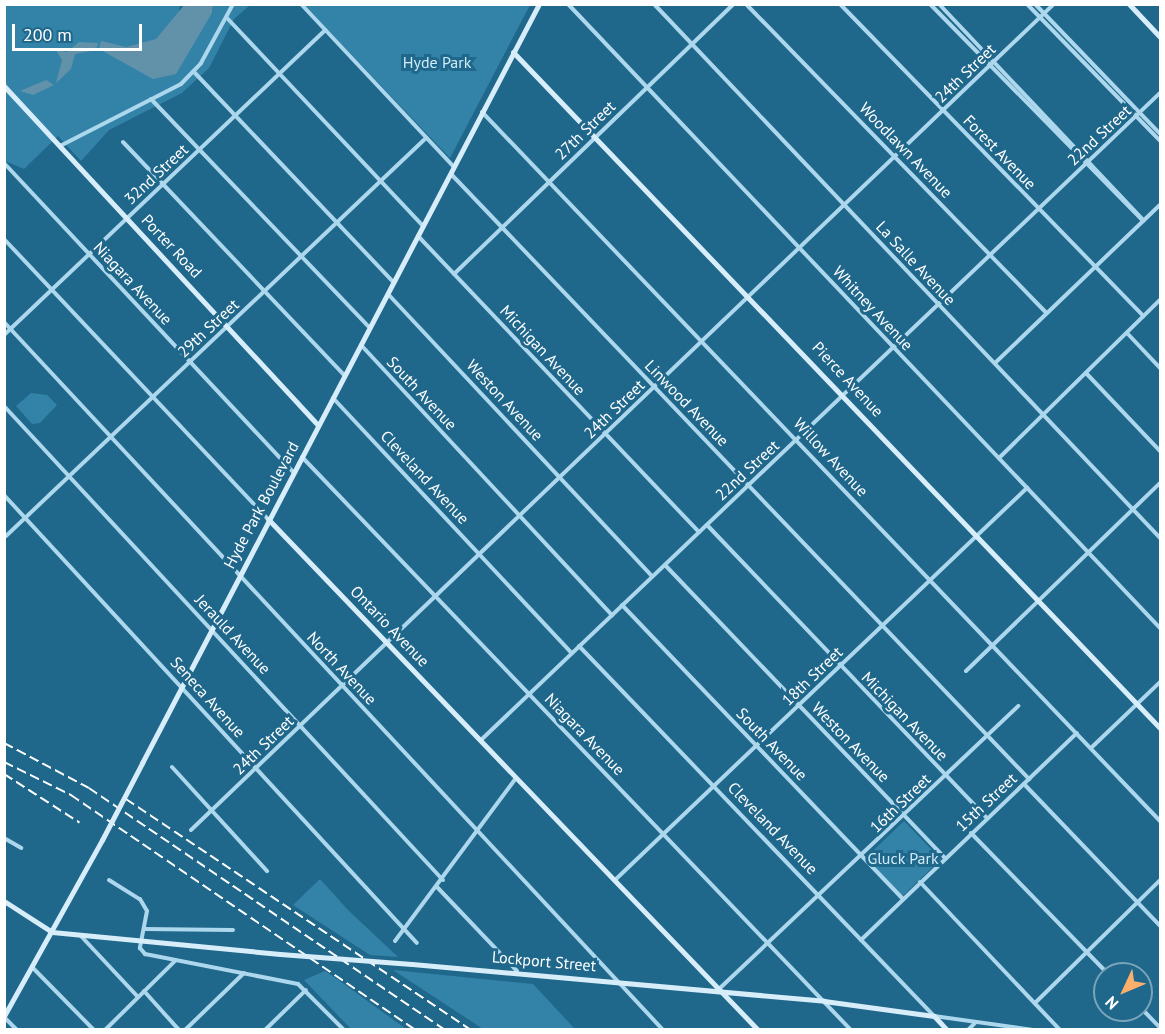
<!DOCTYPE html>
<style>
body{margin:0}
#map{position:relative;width:1165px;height:1034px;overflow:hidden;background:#1f678b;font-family:"PT Sans",sans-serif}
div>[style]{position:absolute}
.green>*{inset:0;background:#3383a8;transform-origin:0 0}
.water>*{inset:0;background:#6192aa}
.street>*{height:4px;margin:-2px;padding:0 2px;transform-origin:2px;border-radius:2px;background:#acd7ec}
.secondary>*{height:5px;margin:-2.5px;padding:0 2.5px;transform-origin:2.5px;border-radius:2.5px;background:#d7edf9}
.rail>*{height:1.5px;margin-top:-0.75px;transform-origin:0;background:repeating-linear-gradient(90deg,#fff 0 10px,transparent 0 14.5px)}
.secondary-bridge>*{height:5px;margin:-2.5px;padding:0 2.5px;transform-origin:2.5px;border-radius:2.5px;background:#d7edf9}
span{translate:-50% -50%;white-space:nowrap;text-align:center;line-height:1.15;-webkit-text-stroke:6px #1f678b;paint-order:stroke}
.park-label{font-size:16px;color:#d1ecf8}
.street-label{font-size:16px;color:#fff}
.frame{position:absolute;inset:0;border:6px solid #fff;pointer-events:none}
.north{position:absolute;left:1093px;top:962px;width:60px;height:60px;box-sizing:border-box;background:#1f678b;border:2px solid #79a4b9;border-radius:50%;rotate:226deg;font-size:16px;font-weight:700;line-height:24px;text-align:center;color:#fff}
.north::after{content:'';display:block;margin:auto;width:21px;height:27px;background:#fab06c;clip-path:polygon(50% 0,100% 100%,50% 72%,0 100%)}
.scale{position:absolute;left:12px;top:24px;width:130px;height:27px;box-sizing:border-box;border:3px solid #fff;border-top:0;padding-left:8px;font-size:18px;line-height:21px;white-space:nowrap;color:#fff;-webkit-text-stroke:4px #1f678b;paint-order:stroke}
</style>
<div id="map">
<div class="green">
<div style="clip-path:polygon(4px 5px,180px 5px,176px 29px,212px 14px,213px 5px,250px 5px,234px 19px,209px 68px,182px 93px,109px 130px,81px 161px,58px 136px,24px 169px,5px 161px)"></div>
<div style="clip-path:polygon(304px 5px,530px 5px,450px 158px)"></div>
<div style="clip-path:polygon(31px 393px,47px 395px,57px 405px,40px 423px,32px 424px,16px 406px)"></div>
<div style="left:904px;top:821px;width:53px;height:53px;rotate:46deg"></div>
<div style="clip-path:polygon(320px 879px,349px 911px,398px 957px,370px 955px,293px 905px)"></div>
<div style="clip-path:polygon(393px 970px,533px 984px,575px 1029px,483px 1029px)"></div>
<div style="clip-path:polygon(325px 971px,340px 981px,406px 1029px,351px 1029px,304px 980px)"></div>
</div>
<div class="water">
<div style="clip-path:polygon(185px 4px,213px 5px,212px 13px,176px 74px,153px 79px,99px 49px,101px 41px,126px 47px,156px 39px)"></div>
<div style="clip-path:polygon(79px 42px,98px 43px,96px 50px,75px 54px,71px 69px,56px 83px,62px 60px,56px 50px,67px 52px)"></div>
<div style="clip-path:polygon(46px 80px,54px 85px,33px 95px,20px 91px)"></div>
</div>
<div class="street">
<div style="left:301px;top:4px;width:224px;rotate:46.8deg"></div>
<div style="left:568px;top:4px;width:860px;rotate:46.51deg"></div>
<div style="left:654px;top:4px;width:736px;rotate:46.54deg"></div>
<div style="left:746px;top:4px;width:431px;rotate:45.8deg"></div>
<div style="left:840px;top:4px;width:435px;rotate:45.8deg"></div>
<div style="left:930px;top:4px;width:304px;rotate:45.5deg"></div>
<div style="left:939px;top:4px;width:297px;rotate:46.6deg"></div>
<div style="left:1027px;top:4px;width:191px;rotate:45.8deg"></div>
<div style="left:1035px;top:4px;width:180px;rotate:46.1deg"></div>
<div style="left:227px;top:18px;width:286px;rotate:46.7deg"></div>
<div style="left:194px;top:72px;width:289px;rotate:46.5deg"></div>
<div style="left:151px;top:99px;width:315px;rotate:46.3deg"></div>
<div style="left:482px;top:112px;width:981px;rotate:46.28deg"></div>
<div style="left:123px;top:142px;width:321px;rotate:46.5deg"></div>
<div style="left:60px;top:146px;width:136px;rotate:-27.1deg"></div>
<div style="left:181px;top:84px;width:29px;rotate:-46deg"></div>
<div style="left:201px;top:63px;width:67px;rotate:-61.5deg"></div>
<div style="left:4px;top:163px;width:423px;rotate:46.9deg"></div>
<div style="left:451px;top:174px;width:837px;rotate:46.31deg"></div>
<div style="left:418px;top:236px;width:408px;rotate:46.5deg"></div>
<div style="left:4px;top:239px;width:385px;rotate:46.7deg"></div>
<div style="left:454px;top:274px;width:389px;rotate:-44deg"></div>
<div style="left:388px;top:294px;width:386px;rotate:46.9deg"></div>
<div style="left:4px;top:322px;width:967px;rotate:47.05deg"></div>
<div style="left:1127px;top:333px;width:48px;rotate:46.7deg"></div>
<div style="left:4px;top:335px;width:443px;rotate:-43.5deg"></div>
<div style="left:361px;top:345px;width:369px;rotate:47.1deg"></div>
<div style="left:995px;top:363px;width:228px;rotate:-43.8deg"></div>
<div style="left:1086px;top:373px;width:108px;rotate:46.5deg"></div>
<div style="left:333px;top:398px;width:349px;rotate:46.9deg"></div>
<div style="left:4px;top:406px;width:646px;rotate:47.2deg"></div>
<div style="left:302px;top:457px;width:794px;rotate:46.23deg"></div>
<div style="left:999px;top:458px;width:226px;rotate:-44.5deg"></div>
<div style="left:4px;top:495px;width:609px;rotate:47.33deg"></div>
<div style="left:707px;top:525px;width:405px;rotate:46.3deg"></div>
<div style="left:6px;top:536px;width:579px;rotate:-43.46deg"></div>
<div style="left:665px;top:565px;width:405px;rotate:46.3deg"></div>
<div style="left:622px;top:605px;width:407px;rotate:46.3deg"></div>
<div style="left:579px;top:646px;width:513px;rotate:46.19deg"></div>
<div style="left:934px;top:1016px;width:100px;rotate:8deg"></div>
<div style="left:966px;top:671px;width:270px;rotate:-44.1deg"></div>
<div style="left:481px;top:740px;width:938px;rotate:-43.62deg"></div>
<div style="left:1091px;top:748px;width:95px;rotate:-43.7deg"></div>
<div style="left:172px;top:767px;width:141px;rotate:47.6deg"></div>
<div style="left:1024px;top:784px;width:197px;rotate:46.2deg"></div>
<div style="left:191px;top:830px;width:1195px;rotate:-43.75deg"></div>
<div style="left:971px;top:833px;width:197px;rotate:45.8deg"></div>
<div style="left:4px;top:838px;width:20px;rotate:30deg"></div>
<div style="left:109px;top:880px;width:36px;rotate:32deg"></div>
<div style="left:140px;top:899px;width:14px;rotate:60deg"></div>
<div style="left:147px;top:911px;width:38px;rotate:101deg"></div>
<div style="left:140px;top:948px;width:8px;rotate:50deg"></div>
<div style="left:145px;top:954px;width:156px;rotate:11.1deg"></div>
<div style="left:298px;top:984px;width:65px;rotate:45deg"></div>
<div style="left:615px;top:880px;width:569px;rotate:-43.58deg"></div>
<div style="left:920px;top:882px;width:204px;rotate:46.6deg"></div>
<div style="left:437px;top:887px;width:116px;rotate:46.4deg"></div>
<div style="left:144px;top:929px;width:89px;rotate:0.6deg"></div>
<div style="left:80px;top:935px;width:83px;rotate:46.9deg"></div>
<div style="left:861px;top:940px;width:299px;rotate:-43.8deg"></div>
<div style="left:395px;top:941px;width:203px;rotate:-53.4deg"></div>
<div style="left:32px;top:967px;width:88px;rotate:45.5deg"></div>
<div style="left:719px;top:989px;width:412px;rotate:-43.4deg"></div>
<div style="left:144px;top:991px;width:52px;rotate:48.1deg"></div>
<div style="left:1035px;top:1003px;width:175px;rotate:-44.5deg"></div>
<div style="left:1141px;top:1008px;width:28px;rotate:46deg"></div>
<div style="left:4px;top:1017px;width:18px;rotate:45deg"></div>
<div style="left:105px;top:1030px;width:98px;rotate:-44.6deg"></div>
<div style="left:185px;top:1030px;width:82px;rotate:-44deg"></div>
<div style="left:265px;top:1030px;width:57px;rotate:-44.3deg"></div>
<div style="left:968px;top:1030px;width:10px;rotate:-45deg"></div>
</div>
<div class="secondary">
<div style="left:1129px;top:4px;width:45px;rotate:46.8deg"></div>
<div style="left:513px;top:52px;width:936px;rotate:46.26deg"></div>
<div style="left:4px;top:86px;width:462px;rotate:47.2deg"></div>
<div style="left:268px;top:519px;width:708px;rotate:46.2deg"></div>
<div style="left:142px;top:763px;width:857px;rotate:-62.39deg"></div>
<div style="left:4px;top:901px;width:57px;rotate:32.9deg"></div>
<div style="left:52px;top:932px;width:229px;rotate:5.5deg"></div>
<div style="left:412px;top:964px;width:414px;rotate:5.1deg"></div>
<div style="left:824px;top:1001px;width:111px;rotate:7.8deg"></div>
<div style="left:934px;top:1016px;width:19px;rotate:47deg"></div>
<div style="left:4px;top:1016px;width:201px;rotate:-60.9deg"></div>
</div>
<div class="rail">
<div style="left:4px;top:743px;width:96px;rotate:27.9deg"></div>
<div style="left:89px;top:788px;width:430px;rotate:34.2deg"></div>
<div style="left:4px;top:762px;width:75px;rotate:26.2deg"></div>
<div style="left:71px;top:795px;width:417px;rotate:34.3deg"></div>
<div style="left:4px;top:774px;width:90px;rotate:32.8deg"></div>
<div style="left:126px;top:799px;width:415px;rotate:33.8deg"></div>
</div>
<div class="secondary-bridge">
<div style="left:102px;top:840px;width:87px;rotate:-62.5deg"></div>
<div style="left:280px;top:954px;width:132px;rotate:4.3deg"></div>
</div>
<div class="park-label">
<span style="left:437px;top:62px">Hyde Park</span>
<span style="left:903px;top:858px">Gluck Park</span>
</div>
<div class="street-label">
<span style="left:965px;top:73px;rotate:-44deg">24th Street</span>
<span style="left:585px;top:130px;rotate:-44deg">27th Street</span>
<span style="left:1099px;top:135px;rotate:-43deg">22nd Street</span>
<span style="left:906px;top:150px;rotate:46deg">Woodlawn Avenue</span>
<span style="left:1000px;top:152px;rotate:46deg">Forest Avenue</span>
<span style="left:156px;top:174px;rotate:-43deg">32nd Street</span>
<span style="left:172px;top:246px;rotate:47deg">Porter Road</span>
<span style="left:916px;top:263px;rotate:47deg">La Salle Avenue</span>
<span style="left:133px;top:283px;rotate:47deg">Niagara Avenue</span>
<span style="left:873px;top:308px;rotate:47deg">Whitney Avenue</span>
<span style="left:208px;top:328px;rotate:-43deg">29th Street</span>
<span style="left:543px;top:350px;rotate:47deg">Michigan Avenue</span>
<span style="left:848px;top:379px;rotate:47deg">Pierce Avenue</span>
<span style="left:422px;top:393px;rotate:47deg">South Avenue</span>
<span style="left:505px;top:400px;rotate:47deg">Weston Avenue</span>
<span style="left:687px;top:403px;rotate:46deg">Linwood Avenue</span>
<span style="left:614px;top:409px;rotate:-44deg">24th Street</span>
<span style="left:831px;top:457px;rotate:47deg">Willow Avenue</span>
<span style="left:747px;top:470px;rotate:-43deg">22nd Street</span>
<span style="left:425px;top:477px;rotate:47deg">Cleveland Avenue</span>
<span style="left:261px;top:505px;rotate:-62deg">Hyde Park Boulevard</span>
<span style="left:390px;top:626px;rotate:46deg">Ontario Avenue</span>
<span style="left:233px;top:634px;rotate:47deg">Jerauld Avenue</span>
<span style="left:342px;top:668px;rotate:47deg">North Avenue</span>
<span style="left:812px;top:676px;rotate:-44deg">18th Street</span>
<span style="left:208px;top:697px;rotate:48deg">Seneca Avenue</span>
<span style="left:905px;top:716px;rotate:46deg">Michigan Avenue</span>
<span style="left:585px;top:734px;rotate:46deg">Niagara Avenue</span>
<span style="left:851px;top:742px;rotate:46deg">Weston Avenue</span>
<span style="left:772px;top:744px;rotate:46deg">South Avenue</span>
<span style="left:263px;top:745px;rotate:-44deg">24th Street</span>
<span style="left:986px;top:802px;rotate:-43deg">15th Street</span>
<span style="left:900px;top:803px;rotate:-44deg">16th Street</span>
<span style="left:773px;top:828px;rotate:46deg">Cleveland Avenue</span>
<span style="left:544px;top:961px;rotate:5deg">Lockport Street</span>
</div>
<div class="frame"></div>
<div class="north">N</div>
<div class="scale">200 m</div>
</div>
